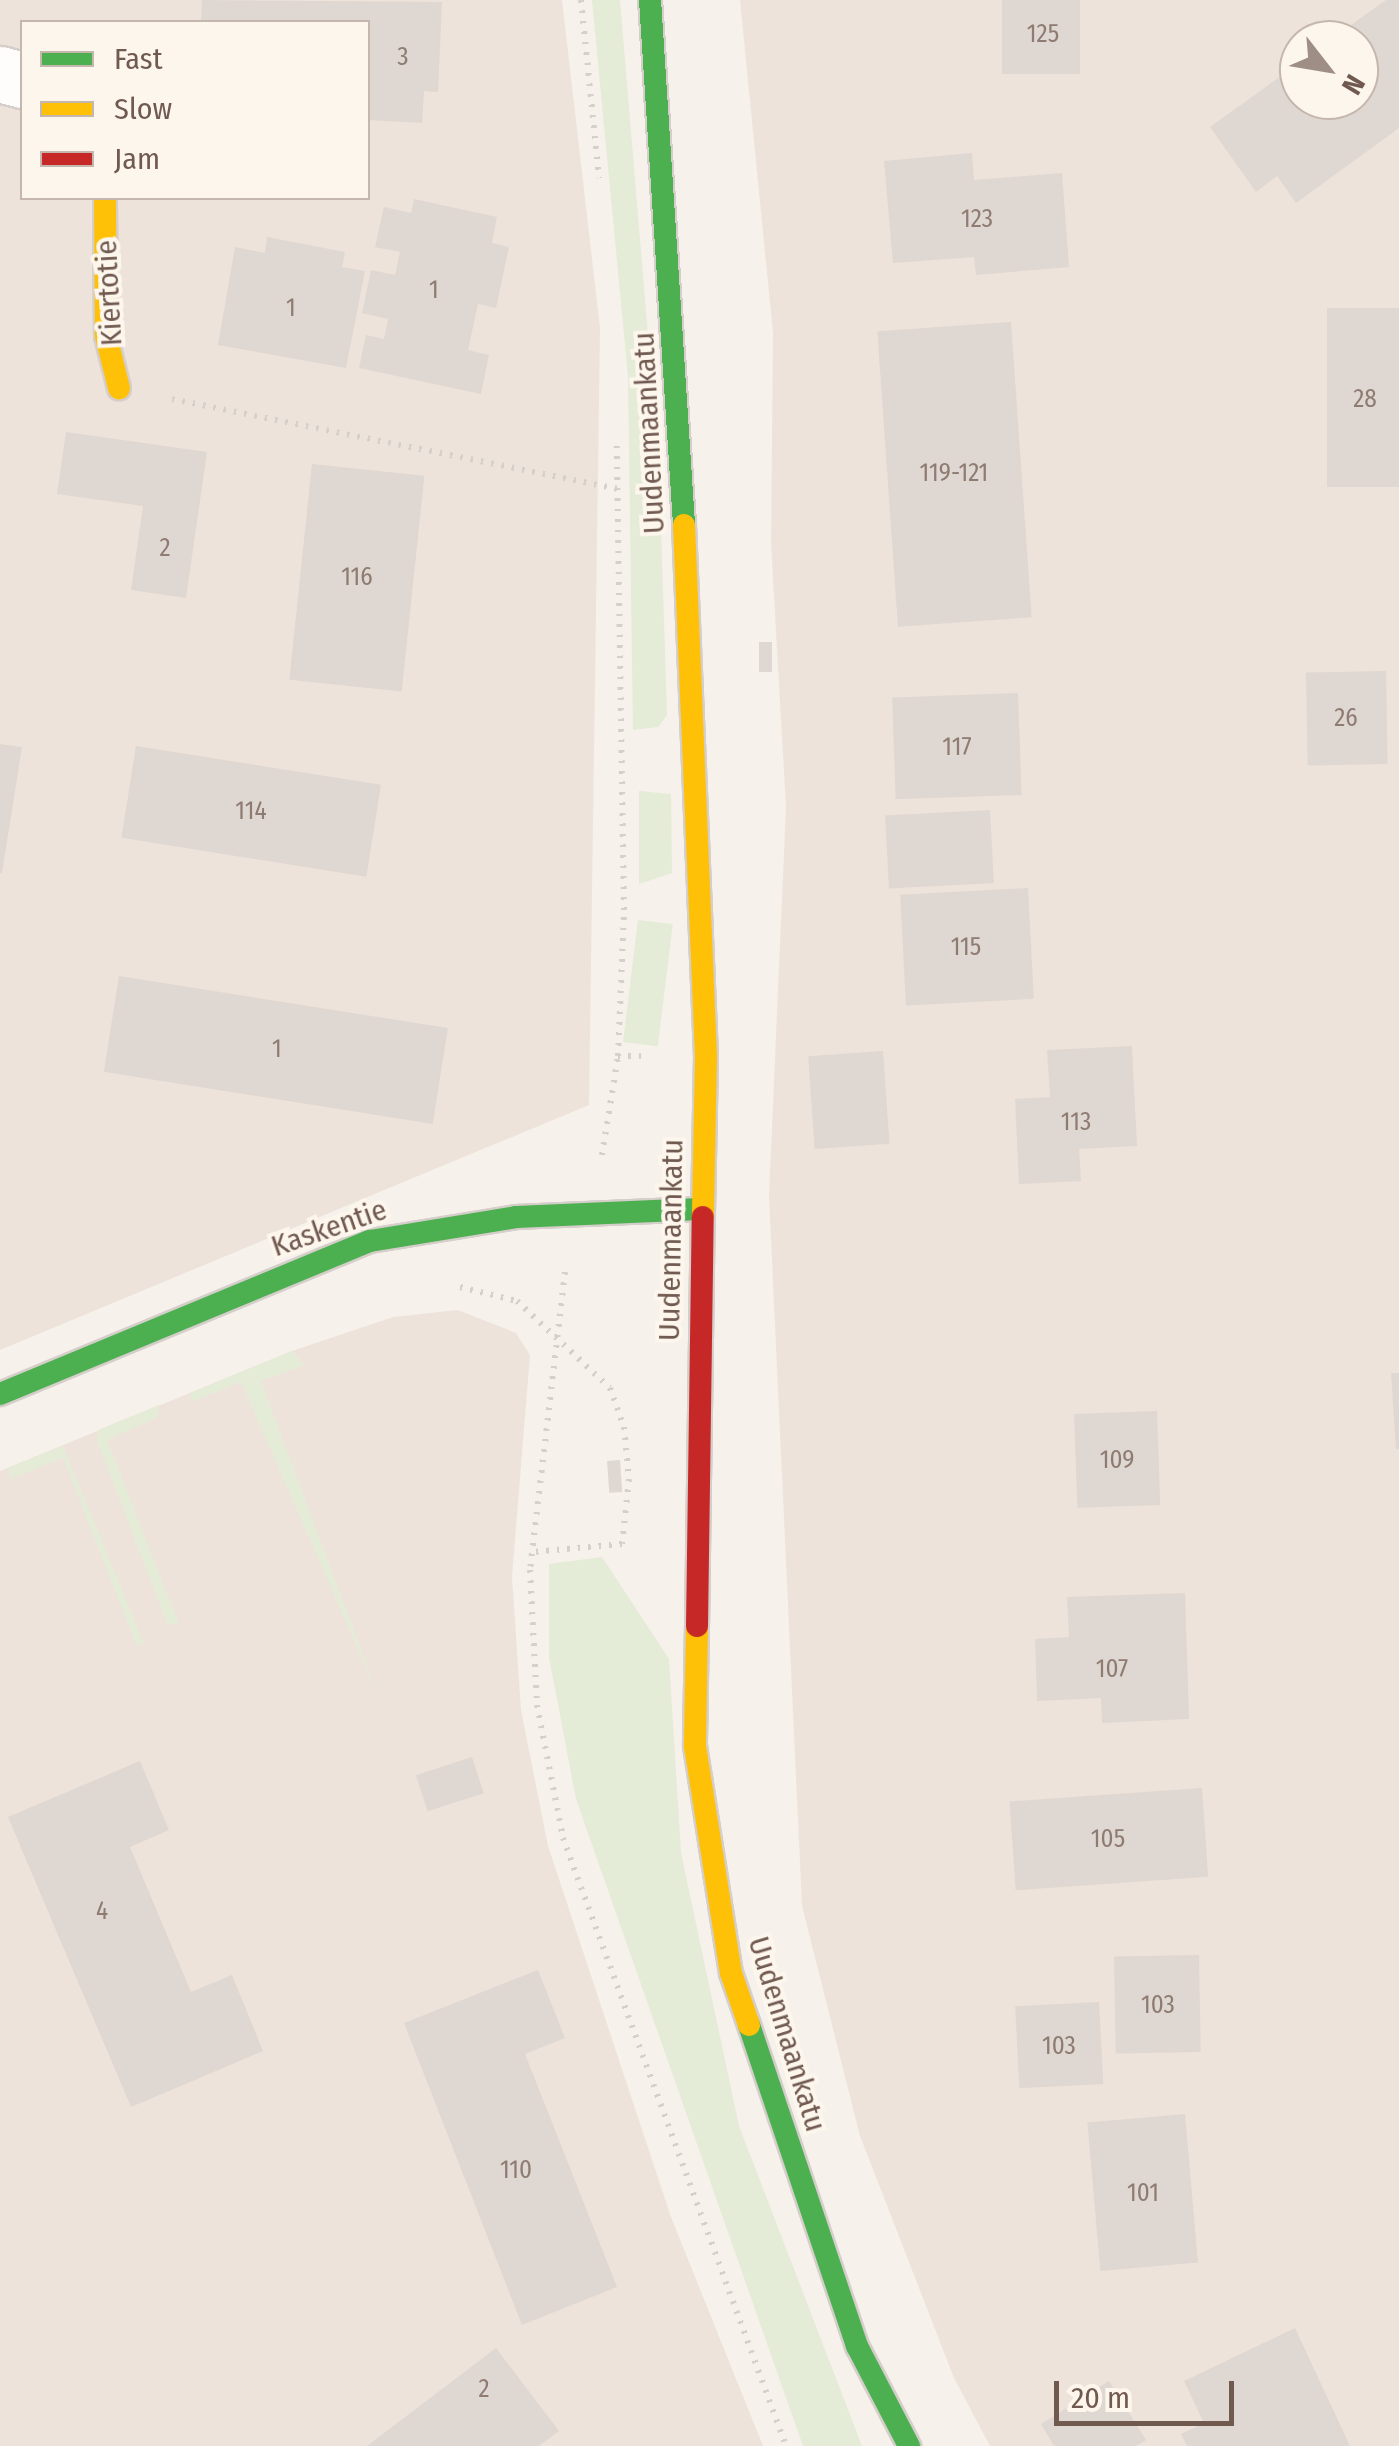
<!DOCTYPE html>
<style>
body{margin:0}
#map{position:relative;width:1399px;height:2446px;overflow:hidden;background:#f6f1eb;font-family:"Fira Sans Condensed",sans-serif}
div>[style]{position:absolute}
.residential>*{inset:0;background:#eee3da}
.green>*{inset:0;background:#e4ebd7;transform-origin:0 0}
.building>*{inset:0;background:#dfd7d1;transform-origin:0 0}
.path>*{height:6px;margin-top:-3px;transform-origin:0;background:repeating-linear-gradient(90deg,#d6d0cb 0 2.5px,transparent 0 10.5px)}
.roads{filter:drop-shadow(2px 0 #d5ceca) drop-shadow(-2px 0 #d5ceca) drop-shadow(0 2px #d5ceca) drop-shadow(0 -2px #d5ceca)}
.street>*{height:55px;margin:-27.5px;padding:0 27.5px;transform-origin:27.5px;border-radius:27.5px;background:#fefdfc}
.fast>*{height:22px;margin:-11px;padding:0 11px;transform-origin:11px;border-radius:11px;background:#4caf50}
.slow>*{height:22px;margin:-11px;padding:0 11px;transform-origin:11px;border-radius:11px;background:#ffc107}
.jam>*{height:22px;margin:-11px;padding:0 11px;transform-origin:11px;border-radius:11px;background:#c62828}
span{translate:-50% -50%;white-space:nowrap;text-align:center;line-height:1.15;-webkit-text-stroke:8px #fdf6ed;paint-order:stroke}
.number-label{font-size:25px;color:#8e7b72}
.number-label span{-webkit-text-stroke-width:0}
.street-label{font-size:30px;color:#70594f}
.legend{position:absolute;left:20px;top:20px;width:350px;height:180px;box-sizing:border-box;background:#fdf6ed;border:2px solid #c5b7ae;margin:0;padding:12px 18px;list-style:none;font-size:30px;color:#70594f}
.legend li{display:flex;align-items:center;gap:20px;height:50px}
.legend b{width:50px;border:2px solid #c5b7ae}
.north{position:absolute;left:1279px;top:20px;width:100px;height:100px;box-sizing:border-box;background:#fdf6ed;border:2px solid #c5b7ae;border-radius:50%;rotate:121deg;font-size:28px;font-weight:700;line-height:40px;text-align:center;color:#70594f}
.north::after{content:'';display:block;margin:auto;width:35px;height:45px;background:#9f8e86;clip-path:polygon(50% 0,100% 100%,50% 72%,0 100%)}
.scale{position:absolute;left:1054px;top:2381px;width:180px;height:45px;box-sizing:border-box;border:5px solid #70594f;border-top:0;padding-left:12px;font-size:30px;line-height:35px;white-space:nowrap;color:#70594f;-webkit-text-stroke:8px #fdf6ed;paint-order:stroke}
</style>
<div id="map">
<div class="residential">
<div style="clip-path:polygon(evenodd,0 0,562px 0,600px 328px,589px 1105px,0 1350px,0 0,22px 22px,368px 22px,368px 198px,22px 198px,22px 22px)"></div>
<div style="clip-path:polygon(evenodd,740px 0,1399px 0,1399px 2446px,990px 2446px,954px 2378px,860px 2136px,802px 1906px,769px 1196px,786px 807px,771px 544px,773px 333px,740px 0,1299px 40px,1359px 40px,1359px 100px,1299px 100px,1299px 40px)"></div>
<div style="clip-path:polygon(458px 1310px,516px 1333px,530px 1355px,512px 1577px,521px 1710px,548px 1846px,671px 2217px,763px 2446px,0 2446px,0 1471px,292px 1351px,393px 1317px)"></div>
</div>
<div class="green">
<div style="clip-path:polygon(592px 0,620px 0,659px 467px,667px 715px,658px 727px,633px 730px,628px 376px)"></div>
<div style="clip-path:polygon(639px 791px,671px 794px,672px 873px,639px 884px)"></div>
<div style="left:638px;top:920px;width:35px;height:123px;rotate:7deg"></div>
<div style="clip-path:polygon(292px 1351px,305px 1365px,261px 1381px,380px 1700px,241px 1382px,192px 1402px,190px 1393px)"></div>
<div style="clip-path:polygon(159px 1405px,157px 1418px,107px 1440px,179px 1624px,167px 1624px,97px 1440px,98px 1430px)"></div>
<div style="clip-path:polygon(63px 1446px,144px 1643px,137px 1646px,63px 1458px,10px 1479px,8px 1468px)"></div>
<div style="clip-path:polygon(602px 1557px,669px 1659px,681px 1853px,739px 2126px,862px 2446px,803px 2446px,576px 1799px,549px 1657px,549px 1564px)"></div>
</div>
<div class="building">
<div style="clip-path:polygon(202px 0,442px 2px,438px 92px,424px 91px,422px 123px,368px 120px,368px 22px,201px 22px)"></div>
<div style="left:1002px;top:0;width:78px;height:74px"></div>
<div style="clip-path:polygon(1386px 0,1399px 0,1399px 128px,1296px 203px,1277px 176px,1256px 192px,1210px 127px,1299px 63px,1299px 100px,1359px 100px,1359px 40px,1330px 40px)"></div>
<div style="clip-path:polygon(972px 153px,974px 180px,1062px 173px,1069px 267px,976px 275px,974px 257px,893px 263px,884px 161px)"></div>
<div style="clip-path:polygon(414px 199px,497px 217px,492px 243px,509px 247px,496px 308px,478px 304px,468px 350px,489px 355px,481px 394px,359px 368px,366px 335px,384px 339px,388px 319px,362px 313px,371px 270px,395px 275px,400px 252px,375px 247px,384px 207px,411px 213px)"></div>
<div style="clip-path:polygon(267px 237px,345px 252px,342px 267px,365px 271px,346px 368px,218px 345px,235px 247px,265px 253px)"></div>
<div style="left:1399px;top:308px;width:179px;height:72px;rotate:90deg"></div>
<div style="left:1011px;top:322px;width:296px;height:134px;rotate:86deg"></div>
<div style="clip-path:polygon(66px 432px,207px 452px,186px 598px,131px 590px,143px 506px,57px 494px)"></div>
<div style="left:312px;top:464px;width:113px;height:217px;rotate:6deg"></div>
<div style="left:759px;top:642px;width:13px;height:30px"></div>
<div style="left:1386px;top:671px;width:93px;height:80px;rotate:89deg"></div>
<div style="left:1018px;top:693px;width:102px;height:126px;rotate:88deg"></div>
<div style="clip-path:polygon(0 744px,22px 747px,2px 873px,0 873px)"></div>
<div style="left:136px;top:746px;width:248px;height:93px;rotate:9deg"></div>
<div style="left:990px;top:810px;width:73px;height:105px;rotate:87deg"></div>
<div style="left:1028px;top:888px;width:111px;height:128px;rotate:87deg"></div>
<div style="left:119px;top:976px;width:333px;height:97px;rotate:9deg"></div>
<div style="clip-path:polygon(1132px 1046px,1137px 1146px,1079px 1149px,1081px 1181px,1019px 1184px,1015px 1099px,1050px 1097px,1047px 1050px)"></div>
<div style="left:883px;top:1051px;width:93px;height:75px;rotate:86deg"></div>
<div style="clip-path:polygon(1391px 1373px,1399px 1373px,1399px 1449px,1396px 1449px)"></div>
<div style="left:1157px;top:1411px;width:94px;height:83px;rotate:88deg"></div>
<div style="left:620px;top:1460px;width:32px;height:13px;rotate:86deg"></div>
<div style="clip-path:polygon(1185px 1593px,1189px 1719px,1102px 1723px,1101px 1698px,1037px 1701px,1035px 1639px,1069px 1637px,1067px 1597px)"></div>
<div style="left:472px;top:1757px;width:38px;height:59px;rotate:72deg"></div>
<div style="clip-path:polygon(140px 1761px,169px 1830px,130px 1847px,191px 1992px,232px 1975px,263px 2051px,131px 2107px,8px 1817px)"></div>
<div style="left:1202px;top:1788px;width:89px;height:193px;rotate:86deg"></div>
<div style="left:1199px;top:1955px;width:97px;height:85px;rotate:89deg"></div>
<div style="clip-path:polygon(538px 1970px,565px 2038px,525px 2054px,617px 2287px,522px 2325px,404px 2023px)"></div>
<div style="left:1099px;top:2002px;width:82px;height:84px;rotate:87deg"></div>
<div style="left:1185px;top:2114px;width:149px;height:98px;rotate:85deg"></div>
<div style="clip-path:polygon(1295px 2328px,1350px 2446px,1187px 2446px,1181px 2434px,1204px 2423px,1184px 2381px)"></div>
<div style="clip-path:polygon(496px 2348px,559px 2431px,539px 2446px,367px 2446px)"></div>
<div style="clip-path:polygon(1109px 2381px,1146px 2440px,1136px 2446px,1054px 2446px,1041px 2424px)"></div>
</div>
<div class="path">
<div style="left:581px;top:0;width:179px;rotate:84.2deg"></div>
<div style="left:172px;top:399px;width:454px;rotate:11.4deg"></div>
<div style="left:618px;top:1056px;width:28px"></div>
<div style="left:602px;top:1155px;width:100px;rotate:-80.8deg"></div>
<div style="left:618px;top:1056px;width:146px;rotate:-87.6deg"></div>
<div style="left:624px;top:910px;width:471px;rotate:-90.9deg"></div>
<div style="left:565px;top:1272px;width:300px;rotate:96.7deg"></div>
<div style="left:530px;top:1570px;width:135px;rotate:87deg"></div>
<div style="left:537px;top:1705px;width:136px;rotate:78.9deg"></div>
<div style="left:563px;top:1838px;width:648px;rotate:69.86deg"></div>
<div style="left:460px;top:1287px;width:59px;rotate:13.8deg"></div>
<div style="left:517px;top:1301px;width:127px;rotate:43.1deg"></div>
<div style="left:610px;top:1388px;width:41px;rotate:70.3deg"></div>
<div style="left:624px;top:1427px;width:52px;rotate:84.5deg"></div>
<div style="left:629px;top:1479px;width:65px;rotate:96.1deg"></div>
<div style="left:622px;top:1544px;width:90px;rotate:174.9deg"></div>
</div>
<div class="roads">
<div class="street">
<div style="left:0;top:74px;width:23px;rotate:15deg"></div>
</div>
<div class="fast">
<div style="left:650px;top:0;width:526px;rotate:86.29deg"></div>
<div style="left:0;top:1394px;width:400px;rotate:-22.5deg"></div>
<div style="left:370px;top:1241px;width:148px;rotate:-9.3deg"></div>
<div style="left:516px;top:1217px;width:184px;rotate:-2.5deg"></div>
<div style="left:749px;top:2025px;width:339px;rotate:71.4deg"></div>
<div style="left:857px;top:2346px;width:113px;rotate:62.5deg"></div>
</div>
<div class="slow">
<div style="left:105px;top:198px;width:138px;rotate:89.6deg"></div>
<div style="left:106px;top:336px;width:54px;rotate:76deg"></div>
<div style="left:684px;top:525px;width:531px;rotate:87.63deg"></div>
<div style="left:706px;top:1056px;width:161px;rotate:91.1deg"></div>
<div style="left:697px;top:1626px;width:120px;rotate:91deg"></div>
<div style="left:695px;top:1746px;width:230px;rotate:81deg"></div>
<div style="left:731px;top:1973px;width:55px;rotate:70.9deg"></div>
</div>
<div class="jam">
<div style="left:697px;top:1626px;width:409px;rotate:-89.2deg"></div>
</div>
</div>
<div class="number-label">
<span style="left:1043px;top:34px">125</span>
<span style="left:403px;top:57px">3</span>
<span style="left:977px;top:219px">123</span>
<span style="left:434px;top:290px">1</span>
<span style="left:291px;top:308px">1</span>
<span style="left:1365px;top:399px">28</span>
<span style="left:954px;top:473px">119-121</span>
<span style="left:165px;top:548px">2</span>
<span style="left:357px;top:577px">116</span>
<span style="left:1346px;top:718px">26</span>
<span style="left:957px;top:747px">117</span>
<span style="left:251px;top:811px">114</span>
<span style="left:966px;top:947px">115</span>
<span style="left:277px;top:1049px">1</span>
<span style="left:1076px;top:1122px">113</span>
<span style="left:1117px;top:1460px">109</span>
<span style="left:1112px;top:1669px">107</span>
<span style="left:1108px;top:1839px">105</span>
<span style="left:102px;top:1911px">4</span>
<span style="left:1158px;top:2005px">103</span>
<span style="left:1059px;top:2046px">103</span>
<span style="left:516px;top:2170px">110</span>
<span style="left:1143px;top:2193px">101</span>
<span style="left:484px;top:2389px">2</span>
</div>
<div class="street-label">
<span style="left:109px;top:293px;rotate:-93deg">Kiertotie</span>
<span style="left:649px;top:433px;rotate:-93deg">Uudenmaankatu</span>
<span style="left:329px;top:1228px;rotate:-19deg">Kaskentie</span>
<span style="left:671px;top:1240px;rotate:-89deg">Uudenmaankatu</span>
<span style="left:787px;top:2034px;rotate:73deg">Uudenmaankatu</span>
</div>
<ul class="legend">
<li><b style="height:12px;background:#4caf50"></b>Fast</li>
<li><b style="height:12px;background:#ffc107"></b>Slow</li>
<li><b style="height:12px;background:#c62828"></b>Jam</li>
</ul>
<div class="north">N</div>
<div class="scale">20 m</div>
</div>
